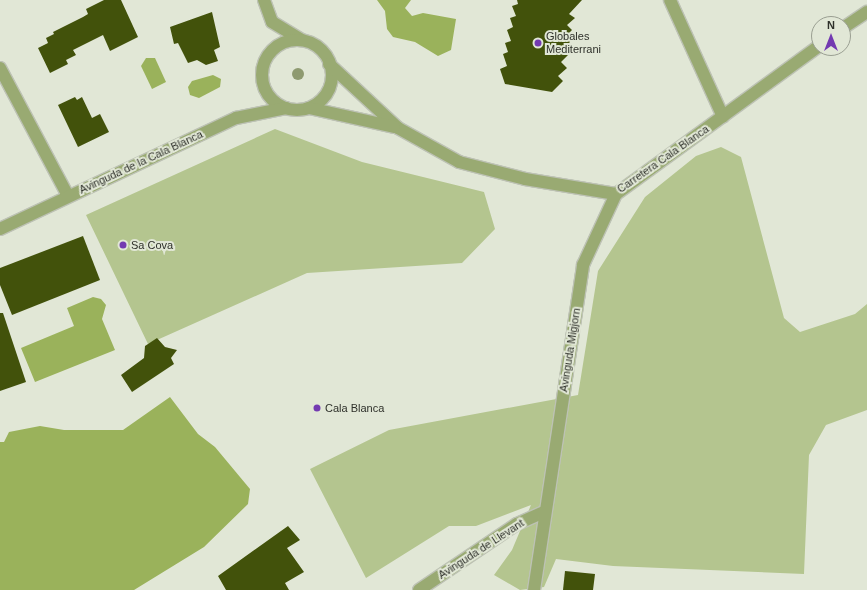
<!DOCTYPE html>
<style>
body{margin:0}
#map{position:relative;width:867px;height:590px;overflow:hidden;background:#e1e7d6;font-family:Arial,sans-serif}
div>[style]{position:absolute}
.green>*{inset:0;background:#b4c58f}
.water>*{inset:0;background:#9ab25b}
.building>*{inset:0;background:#42520b}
.roads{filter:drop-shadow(1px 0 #bdc2b4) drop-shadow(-1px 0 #bdc2b4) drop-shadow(0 1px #bdc2b4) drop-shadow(0 -1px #bdc2b4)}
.minor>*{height:12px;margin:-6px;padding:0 6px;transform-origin:6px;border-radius:6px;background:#99aa72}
.minor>.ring{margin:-6px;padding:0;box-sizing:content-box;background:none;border:12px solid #99aa72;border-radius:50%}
.trees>*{width:12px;height:12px;margin:-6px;border-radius:50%;background:#8e9a70}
.dots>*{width:11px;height:11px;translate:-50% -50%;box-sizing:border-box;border:2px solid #e1e7d6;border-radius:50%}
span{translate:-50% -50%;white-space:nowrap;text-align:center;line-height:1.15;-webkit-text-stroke:4px #e1e7d6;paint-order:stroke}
.poi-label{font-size:11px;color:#2e302a}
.left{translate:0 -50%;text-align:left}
.street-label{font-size:11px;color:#2e302a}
.north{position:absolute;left:811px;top:16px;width:40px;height:40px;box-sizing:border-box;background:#e1e7d6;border:1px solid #999e91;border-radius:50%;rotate:0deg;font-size:11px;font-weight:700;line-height:16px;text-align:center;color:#2e302a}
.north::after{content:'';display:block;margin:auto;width:14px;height:18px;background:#733ab1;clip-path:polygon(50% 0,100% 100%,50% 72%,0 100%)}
</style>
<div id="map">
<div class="green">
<div style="clip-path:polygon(275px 129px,362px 162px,484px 192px,495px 229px,462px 263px,307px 273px,148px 344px,86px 215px)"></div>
<div style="clip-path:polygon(721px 147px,741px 157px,784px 318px,800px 332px,855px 314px,867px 304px,867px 410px,826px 425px,809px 455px,804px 574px,613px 566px,556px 559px,544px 587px,520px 590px,494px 575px,512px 550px,531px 505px,476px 526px,449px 526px,366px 578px,310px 469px,389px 430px,578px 395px,598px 271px,645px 197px,696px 156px)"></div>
</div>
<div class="water">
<div style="clip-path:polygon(377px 0,411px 0,405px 8px,412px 16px,423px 13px,456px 19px,451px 50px,438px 56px,415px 42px,393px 37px,387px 29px,385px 11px)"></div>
<div style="clip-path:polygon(146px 58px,155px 58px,166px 82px,152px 89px,141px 66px)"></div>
<div style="clip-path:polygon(213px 75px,221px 79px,220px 87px,199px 98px,190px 95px,188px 87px,192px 81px)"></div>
<div style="clip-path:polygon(93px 297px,101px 299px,106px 305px,102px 319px,115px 350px,35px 382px,21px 348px,74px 326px,67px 308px)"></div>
<div style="clip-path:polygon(170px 397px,198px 434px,215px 447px,250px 489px,248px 504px,204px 547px,134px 590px,0 590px,0 442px,4px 442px,9px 432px,40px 426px,64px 430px,123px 430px)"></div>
</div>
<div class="building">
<div style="clip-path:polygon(104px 0,121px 0,138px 37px,110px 51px,103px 35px,73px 50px,76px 55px,66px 60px,68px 64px,50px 73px,38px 48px,48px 43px,46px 38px,54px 34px,53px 32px,83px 17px,88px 14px,86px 9px)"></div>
<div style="clip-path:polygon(517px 0,582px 0,569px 14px,575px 18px,567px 25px,572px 30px,565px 37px,570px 42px,563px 49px,568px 55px,561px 62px,567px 68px,558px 76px,563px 81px,552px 92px,505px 84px,500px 69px,507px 66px,503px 54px,508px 52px,505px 43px,511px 41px,507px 30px,513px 27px,510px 18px,516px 16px,512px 6px,518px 4px)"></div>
<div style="clip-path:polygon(212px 12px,220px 47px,214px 50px,218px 61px,206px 65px,197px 60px,188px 63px,178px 43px,174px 44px,170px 27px)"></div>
<div style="clip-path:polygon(75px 97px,77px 100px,82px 97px,92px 118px,100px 114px,109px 132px,78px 147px,58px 105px)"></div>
<div style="clip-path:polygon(83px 236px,100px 280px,12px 315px,0 285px,0 268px)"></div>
<div style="clip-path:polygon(0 313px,3px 313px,26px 382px,0 391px)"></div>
<div style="clip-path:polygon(157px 338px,165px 347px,177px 350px,171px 358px,174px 364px,132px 392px,121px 375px,144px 358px,145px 346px)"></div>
<div style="clip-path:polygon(288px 526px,300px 540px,287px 548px,304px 572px,285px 583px,289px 590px,226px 590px,218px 576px)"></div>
<div style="clip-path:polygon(565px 571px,595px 574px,593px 590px,563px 590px)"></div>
</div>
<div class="roads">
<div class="minor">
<div style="left:264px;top:0;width:23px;rotate:70deg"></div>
<div style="left:272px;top:22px;width:35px;rotate:31deg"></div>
<div style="left:670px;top:0;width:128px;rotate:65.6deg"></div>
<div style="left:843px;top:28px;width:29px;rotate:-34deg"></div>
<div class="ring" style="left:262px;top:40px;width:58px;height:58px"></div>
<div style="left:329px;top:64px;width:94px;rotate:42.8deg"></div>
<div style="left:398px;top:128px;width:70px;rotate:29.1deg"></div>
<div style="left:459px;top:162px;width:68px;rotate:14.4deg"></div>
<div style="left:525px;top:179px;width:92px;rotate:9.4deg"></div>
<div style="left:616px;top:194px;width:251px;rotate:-36.1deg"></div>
<div style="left:0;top:68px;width:145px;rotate:62deg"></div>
<div style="left:309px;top:108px;width:87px;rotate:12.6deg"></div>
<div style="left:0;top:229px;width:261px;rotate:-25.2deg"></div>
<div style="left:236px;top:118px;width:51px;rotate:-11.3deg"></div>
<div style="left:419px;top:590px;width:118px;rotate:-34deg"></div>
<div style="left:517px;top:524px;width:30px;rotate:-24deg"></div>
<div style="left:534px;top:590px;width:329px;rotate:-81.4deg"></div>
<div style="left:583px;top:265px;width:78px;rotate:-65.1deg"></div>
</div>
</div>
<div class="trees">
<div style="left:298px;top:74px"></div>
</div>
<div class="dots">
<div style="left:538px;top:43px;background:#733ab1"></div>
<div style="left:123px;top:245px;background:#733ab1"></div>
<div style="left:317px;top:408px;background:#733ab1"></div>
</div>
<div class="poi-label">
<span class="left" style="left:546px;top:43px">Globales<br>Mediterrani</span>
<span class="left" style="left:131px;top:245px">Sa Cova</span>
<span class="left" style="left:325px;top:408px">Cala Blanca</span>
</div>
<div class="street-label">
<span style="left:663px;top:159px;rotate:-35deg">Carretera Cala Blanca</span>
<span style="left:141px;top:162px;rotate:-25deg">Avinguda de la Cala Blanca</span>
<span style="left:570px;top:350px;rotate:-81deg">Avinguda Migjorn</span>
<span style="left:481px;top:549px;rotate:-33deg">Avinguda de Llevant</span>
</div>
<div class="north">N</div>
</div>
